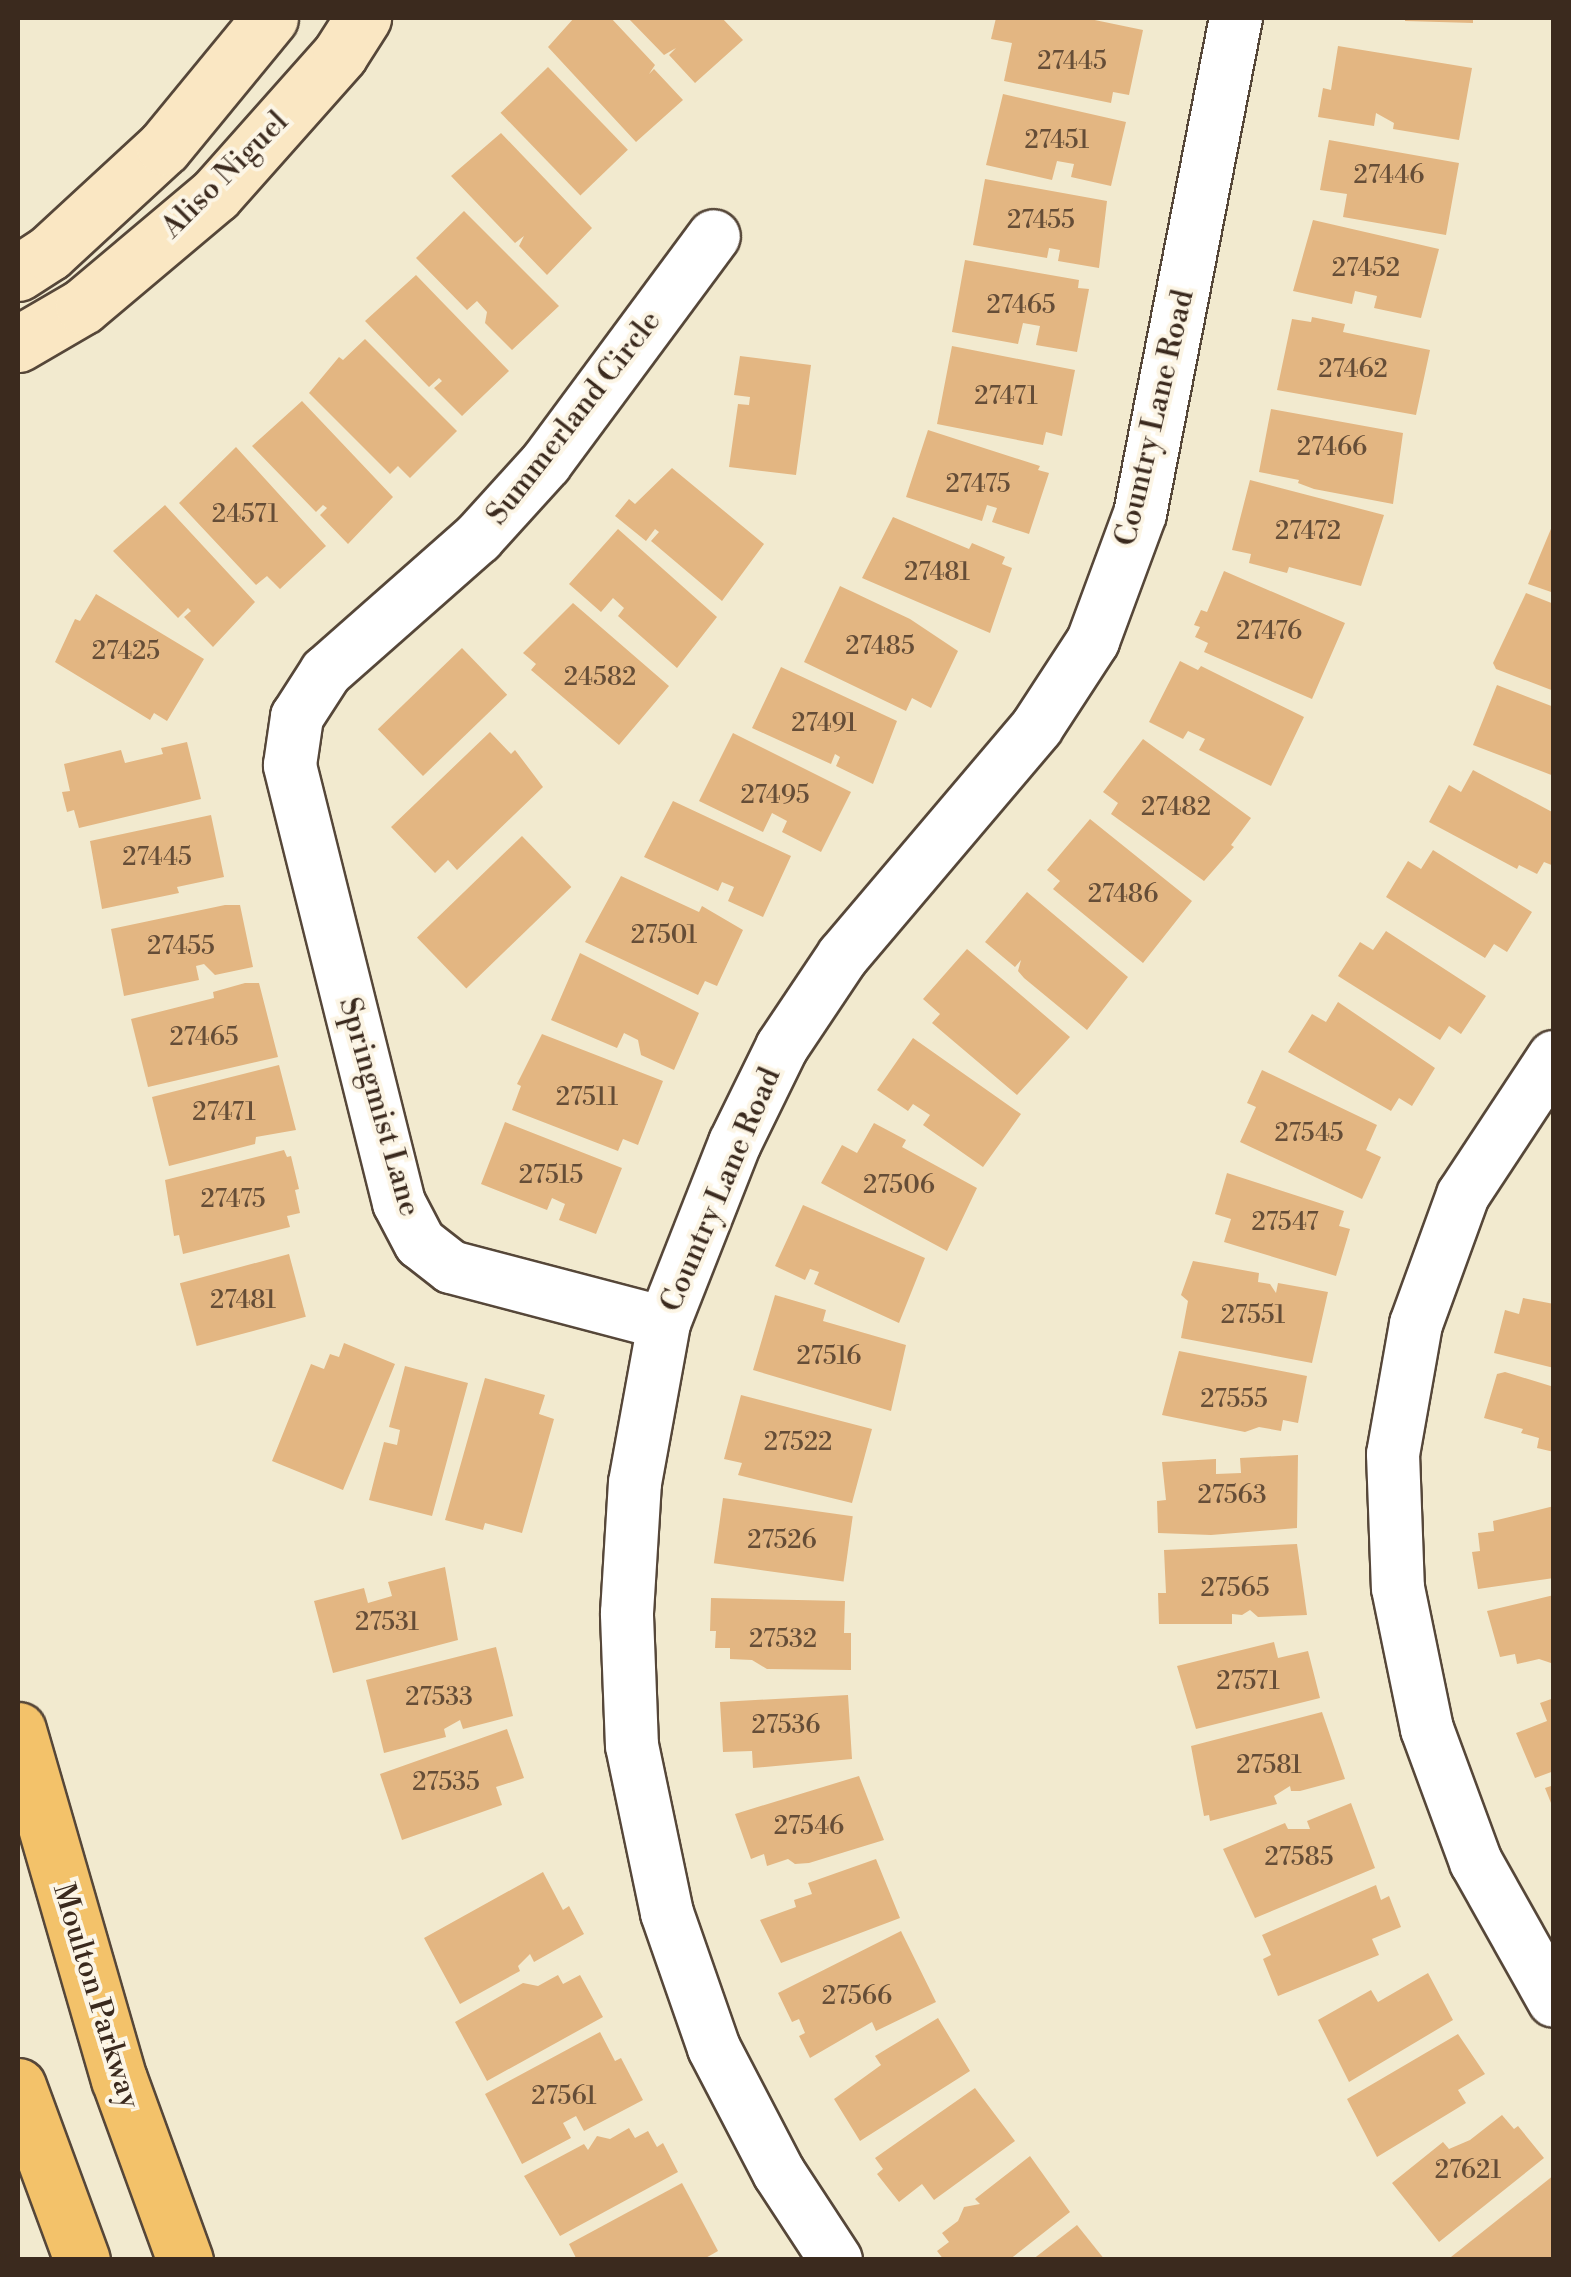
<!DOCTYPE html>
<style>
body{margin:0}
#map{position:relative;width:1571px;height:2277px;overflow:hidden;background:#f2eacf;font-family:"Libre Bodoni",serif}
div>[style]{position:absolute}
.building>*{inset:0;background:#e3b682;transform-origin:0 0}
.roads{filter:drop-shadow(2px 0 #564739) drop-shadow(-2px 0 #564739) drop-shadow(0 2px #564739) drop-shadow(0 -2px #564739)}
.street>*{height:52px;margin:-26px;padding:0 26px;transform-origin:26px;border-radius:26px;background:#fff}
.secondary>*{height:55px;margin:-27.5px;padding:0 27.5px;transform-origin:27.5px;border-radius:27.5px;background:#fae7c3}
.primary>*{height:55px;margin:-27.5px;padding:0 27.5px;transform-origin:27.5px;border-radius:27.5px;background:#f3c26a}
span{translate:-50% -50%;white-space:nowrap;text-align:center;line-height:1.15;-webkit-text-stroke:8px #fcf5e5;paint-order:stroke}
.number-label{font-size:25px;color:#654d37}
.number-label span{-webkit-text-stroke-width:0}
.street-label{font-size:30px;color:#3b2a1e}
.frame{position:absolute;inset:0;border:20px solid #3b2a1e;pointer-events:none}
</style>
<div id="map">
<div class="building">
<div style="clip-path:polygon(574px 18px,611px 18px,655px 65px,649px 74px,654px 69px,683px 100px,636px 142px,548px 47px)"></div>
<div style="clip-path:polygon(628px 18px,722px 18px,743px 40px,695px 83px,669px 55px,676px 48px,664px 55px)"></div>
<div style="clip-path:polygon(996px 18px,1085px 18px,1143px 30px,1129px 95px,1113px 92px,1111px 103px,1004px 81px,1012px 43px,991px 39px)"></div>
<div style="clip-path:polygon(1405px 18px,1473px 18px,1473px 23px,1405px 21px)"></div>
<div style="clip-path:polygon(1338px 46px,1472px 68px,1459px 140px,1393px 129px,1394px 123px,1376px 113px,1374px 126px,1318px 117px,1323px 88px,1331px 90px)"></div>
<div style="left:548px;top:67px;width:115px;height:66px;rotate:46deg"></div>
<div style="clip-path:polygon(1003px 94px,1126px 122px,1111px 186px,1071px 177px,1074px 164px,1057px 161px,1052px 180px,986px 165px)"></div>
<div style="clip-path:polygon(501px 133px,592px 228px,547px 275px,519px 246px,524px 236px,515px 243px,451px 176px)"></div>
<div style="clip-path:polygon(1329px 140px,1459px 163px,1446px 235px,1343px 217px,1347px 194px,1320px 190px)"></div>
<div style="clip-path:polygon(985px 179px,1107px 201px,1099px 268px,1058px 261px,1060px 250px,1049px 248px,1047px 258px,973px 245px)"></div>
<div style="clip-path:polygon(464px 211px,559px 306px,512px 350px,485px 323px,487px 312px,477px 301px,467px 310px,416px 258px)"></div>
<div style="clip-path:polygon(1313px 220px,1439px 249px,1421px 318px,1374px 308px,1377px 296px,1355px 291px,1352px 304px,1293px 291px)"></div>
<div style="clip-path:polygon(965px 260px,1079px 280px,1078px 288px,1089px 289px,1077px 352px,1036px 345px,1040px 326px,1023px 323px,1018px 344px,952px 332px)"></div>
<div style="clip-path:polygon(416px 275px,509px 371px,462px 416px,434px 388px,442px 381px,439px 378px,429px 387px,365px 321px)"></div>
<div style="clip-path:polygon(1312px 317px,1345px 324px,1343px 332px,1430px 350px,1416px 415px,1277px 390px,1292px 319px,1311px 322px)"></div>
<div style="clip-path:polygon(365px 339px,457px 431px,410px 478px,398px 466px,390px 474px,309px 393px,339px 357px,343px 360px)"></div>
<div style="clip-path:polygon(952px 346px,1075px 370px,1062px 436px,1046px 432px,1043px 445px,937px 424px)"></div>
<div style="clip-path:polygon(740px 356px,811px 365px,796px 475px,729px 467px,738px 404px,749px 405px,750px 397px,734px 395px)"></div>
<div style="clip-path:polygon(302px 401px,393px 497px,348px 544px,320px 515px,327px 508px,323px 505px,316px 512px,252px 446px)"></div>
<div style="clip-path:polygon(1271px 409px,1403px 433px,1393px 504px,1314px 489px,1298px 483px,1299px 480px,1259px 472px)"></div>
<div style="clip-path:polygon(928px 430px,1040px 466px,1038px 470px,1049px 473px,1029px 534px,992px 522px,997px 508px,987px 505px,982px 521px,906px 497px)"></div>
<div style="clip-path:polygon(236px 447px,326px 546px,280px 589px,267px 576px,256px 585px,179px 503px)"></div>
<div style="clip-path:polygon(672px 468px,764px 544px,722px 601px,651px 541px,659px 532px,655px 529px,646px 541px,615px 516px,629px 499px,635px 504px)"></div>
<div style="clip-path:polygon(1250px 480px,1384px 515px,1361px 586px,1289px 567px,1287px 573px,1249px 563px,1251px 554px,1232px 550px)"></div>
<div style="clip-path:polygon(165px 505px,255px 602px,213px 647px,184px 617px,191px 611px,188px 608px,178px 618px,113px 551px)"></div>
<div style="clip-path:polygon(893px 517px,969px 549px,972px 543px,1005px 557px,1002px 564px,1012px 568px,990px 633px,862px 578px)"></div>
<div style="clip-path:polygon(1553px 524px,1554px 524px,1554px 593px,1528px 584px)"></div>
<div style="clip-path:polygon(618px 529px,717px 617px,677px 668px,618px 616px,624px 608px,613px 598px,601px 612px,569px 584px)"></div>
<div style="clip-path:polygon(1224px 571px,1345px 623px,1312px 699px,1204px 652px,1208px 643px,1195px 637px,1200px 627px,1194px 625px,1201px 610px,1207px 612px)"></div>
<div style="clip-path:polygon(840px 586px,910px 619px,958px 651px,931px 708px,912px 698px,906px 711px,804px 662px)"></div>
<div style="clip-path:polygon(1526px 593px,1554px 604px,1554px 691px,1496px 669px,1493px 663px)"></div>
<div style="clip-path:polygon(96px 594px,204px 659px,167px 721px,154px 713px,150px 720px,55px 662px,75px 619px,80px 621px)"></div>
<div style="clip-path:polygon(573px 603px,669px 686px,619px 745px,531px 670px,536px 664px,523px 653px)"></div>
<div style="left:462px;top:648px;width:65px;height:117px;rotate:46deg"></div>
<div style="clip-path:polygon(1180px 661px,1198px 670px,1201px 666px,1304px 717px,1271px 786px,1199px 750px,1205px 739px,1188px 731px,1183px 739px,1149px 722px)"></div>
<div style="clip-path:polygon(781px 667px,897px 721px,873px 784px,836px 766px,840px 757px,835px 754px,831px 764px,752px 728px)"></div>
<div style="clip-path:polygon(1497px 685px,1554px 707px,1554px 776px,1473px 745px)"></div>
<div style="clip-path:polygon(490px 732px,511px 754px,515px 750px,543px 787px,457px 870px,448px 860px,435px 873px,391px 827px)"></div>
<div style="clip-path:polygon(733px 733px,851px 792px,821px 852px,782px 832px,787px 821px,772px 813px,763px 832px,699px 801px)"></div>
<div style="clip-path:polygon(1143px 739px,1251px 818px,1231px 845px,1234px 847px,1204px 881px,1111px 814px,1118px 803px,1103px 792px)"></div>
<div style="clip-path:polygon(187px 742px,201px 799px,79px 828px,74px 810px,67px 812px,62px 792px,70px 791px,64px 764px,121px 750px,125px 763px,163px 754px,161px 748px)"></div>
<div style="clip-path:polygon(1473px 770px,1554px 813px,1554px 866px,1544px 862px,1537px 874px,1519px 865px,1517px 869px,1429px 822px,1449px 785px,1461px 792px)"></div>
<div style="clip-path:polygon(673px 801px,791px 856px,763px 917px,728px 901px,734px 887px,722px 882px,718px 891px,644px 857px)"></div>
<div style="clip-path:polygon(211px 815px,224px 877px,177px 887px,179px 893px,102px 909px,90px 841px)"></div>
<div style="clip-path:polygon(1090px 819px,1192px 901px,1143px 963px,1053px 889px,1060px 881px,1047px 870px)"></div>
<div style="left:522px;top:836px;width:71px;height:146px;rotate:46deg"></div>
<div style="clip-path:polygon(1433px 850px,1532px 912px,1507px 952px,1494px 944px,1485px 958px,1386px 897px,1408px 861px,1421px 869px)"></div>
<div style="clip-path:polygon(621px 876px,699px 912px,702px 906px,743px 930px,717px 986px,705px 981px,698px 995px,585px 942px)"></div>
<div style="clip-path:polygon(1027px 892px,1128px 977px,1087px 1030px,1024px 978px,1018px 971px,1021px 960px,1015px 967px,985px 942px)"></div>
<div style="clip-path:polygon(225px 905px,240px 905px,253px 967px,215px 975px,204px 964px,196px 966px,199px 980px,124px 996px,111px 929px)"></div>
<div style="clip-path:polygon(1386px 931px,1486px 996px,1461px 1034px,1449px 1026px,1440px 1040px,1338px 976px,1360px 942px,1373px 950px)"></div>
<div style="clip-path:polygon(967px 949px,1070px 1037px,1017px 1095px,932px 1023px,940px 1014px,923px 999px)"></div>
<div style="clip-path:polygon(580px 953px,699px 1013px,674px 1070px,641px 1055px,638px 1040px,624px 1033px,617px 1048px,551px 1020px)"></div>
<div style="clip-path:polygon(245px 983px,259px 983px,278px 1057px,148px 1087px,131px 1019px,214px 998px,213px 992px)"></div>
<div style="clip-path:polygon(1338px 1002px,1435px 1068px,1412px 1106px,1399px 1098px,1391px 1111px,1288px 1052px,1312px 1014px,1326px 1022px)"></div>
<div style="clip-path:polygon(542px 1034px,663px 1081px,638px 1145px,623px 1139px,618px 1151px,512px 1110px,521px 1086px,517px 1084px)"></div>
<div style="clip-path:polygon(913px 1038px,1021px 1114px,983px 1167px,923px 1125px,930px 1115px,913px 1104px,908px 1111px,877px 1090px)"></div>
<div style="clip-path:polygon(279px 1065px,296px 1130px,256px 1137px,255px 1144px,169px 1166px,152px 1097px)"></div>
<div style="clip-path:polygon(1262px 1070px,1377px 1125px,1366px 1150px,1381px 1157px,1362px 1199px,1240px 1142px,1256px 1107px,1247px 1103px)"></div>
<div style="clip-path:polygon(505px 1122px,622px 1168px,596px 1234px,559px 1220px,565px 1204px,552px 1198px,547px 1210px,481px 1184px)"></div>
<div style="clip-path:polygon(874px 1123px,906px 1140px,902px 1147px,977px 1188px,947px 1251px,821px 1183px,842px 1145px,857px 1153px)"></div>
<div style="clip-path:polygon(284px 1150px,287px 1157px,291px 1156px,299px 1189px,295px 1190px,300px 1213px,287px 1216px,290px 1227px,183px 1254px,179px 1235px,174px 1236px,165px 1180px)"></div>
<div style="clip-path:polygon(1227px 1173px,1344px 1211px,1339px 1226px,1350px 1229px,1336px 1276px,1224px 1242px,1231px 1219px,1215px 1214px)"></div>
<div style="clip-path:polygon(803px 1205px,925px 1258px,899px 1323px,814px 1284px,819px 1272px,810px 1269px,805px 1280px,775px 1266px)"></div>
<div style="left:289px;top:1254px;width:65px;height:113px;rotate:75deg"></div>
<div style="clip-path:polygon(1193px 1261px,1259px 1273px,1258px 1282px,1270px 1284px,1276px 1293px,1278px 1283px,1328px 1292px,1312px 1363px,1181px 1338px,1188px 1301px,1181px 1295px)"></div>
<div style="clip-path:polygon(775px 1295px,826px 1310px,823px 1321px,906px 1345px,891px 1411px,753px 1370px)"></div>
<div style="clip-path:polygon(1523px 1298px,1554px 1304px,1554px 1368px,1494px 1353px,1505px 1310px,1519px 1314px)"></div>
<div style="clip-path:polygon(344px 1343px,395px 1364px,343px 1490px,272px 1461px,311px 1364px,324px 1369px,330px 1354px,339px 1357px)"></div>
<div style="clip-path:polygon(1179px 1351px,1307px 1376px,1298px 1423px,1283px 1420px,1281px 1431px,1259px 1427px,1245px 1432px,1162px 1415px)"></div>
<div style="clip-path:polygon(405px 1366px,468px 1383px,432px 1516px,369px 1500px,384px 1442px,397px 1445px,400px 1430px,389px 1427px)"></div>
<div style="clip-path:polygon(1505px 1372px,1554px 1387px,1554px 1452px,1537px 1448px,1539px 1438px,1521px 1433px,1523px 1429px,1484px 1418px,1497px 1374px)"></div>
<div style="clip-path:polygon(485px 1378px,545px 1395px,539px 1414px,554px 1419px,522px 1533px,485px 1523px,483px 1530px,445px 1520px)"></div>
<div style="clip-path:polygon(741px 1395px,872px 1429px,852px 1503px,738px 1475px,742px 1463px,724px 1459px)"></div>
<div style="clip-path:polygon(1298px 1455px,1297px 1528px,1211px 1535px,1158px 1533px,1157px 1501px,1166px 1500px,1162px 1462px,1216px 1459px,1216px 1474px,1241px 1473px,1240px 1458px)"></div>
<div style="left:723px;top:1498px;width:131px;height:66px;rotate:8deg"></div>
<div style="clip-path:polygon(1554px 1506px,1554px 1578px,1478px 1589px,1472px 1552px,1480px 1551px,1478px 1533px,1494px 1531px,1493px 1521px)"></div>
<div style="clip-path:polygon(1297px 1544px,1307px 1615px,1258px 1617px,1250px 1610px,1242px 1615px,1232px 1614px,1232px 1624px,1159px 1624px,1158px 1593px,1166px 1593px,1164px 1550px)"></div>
<div style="clip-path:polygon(445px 1567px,458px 1640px,333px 1673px,314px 1601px,364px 1588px,368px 1603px,392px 1596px,388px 1582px)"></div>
<div style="clip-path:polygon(1554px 1595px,1554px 1664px,1539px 1659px,1517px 1664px,1515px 1654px,1500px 1657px,1487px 1611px)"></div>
<div style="clip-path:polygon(711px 1598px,845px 1601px,844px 1633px,851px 1633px,851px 1670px,767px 1669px,752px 1660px,730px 1659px,730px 1648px,715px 1648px,716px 1631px,710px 1631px)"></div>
<div style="clip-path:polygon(1274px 1642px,1278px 1658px,1308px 1651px,1320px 1698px,1196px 1729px,1177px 1666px)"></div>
<div style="clip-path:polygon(496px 1647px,513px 1716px,463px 1729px,460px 1720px,444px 1729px,446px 1737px,384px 1753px,366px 1680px)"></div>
<div style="clip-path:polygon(848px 1695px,852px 1759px,753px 1768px,752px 1751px,723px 1752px,720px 1702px)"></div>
<div style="clip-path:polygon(1554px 1698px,1554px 1771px,1535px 1778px,1516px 1733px,1547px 1721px,1540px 1703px)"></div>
<div style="clip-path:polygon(1322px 1712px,1345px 1779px,1300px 1791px,1291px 1791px,1290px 1786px,1274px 1796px,1277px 1804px,1210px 1821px,1209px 1815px,1204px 1816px,1191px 1746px)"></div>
<div style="clip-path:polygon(507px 1729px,524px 1778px,496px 1787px,502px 1805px,402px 1840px,380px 1774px)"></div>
<div style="clip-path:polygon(859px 1776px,884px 1840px,809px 1863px,795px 1864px,788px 1859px,767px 1866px,764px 1854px,751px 1859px,735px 1814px)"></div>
<div style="clip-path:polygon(1554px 1785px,1554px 1808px,1553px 1808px,1545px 1788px)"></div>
<div style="clip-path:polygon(1351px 1803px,1375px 1868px,1255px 1918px,1223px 1849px,1285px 1823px,1288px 1829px,1310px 1829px,1307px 1821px)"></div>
<div style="clip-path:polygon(876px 1859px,900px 1918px,781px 1963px,760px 1920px,796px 1907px,794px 1900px,812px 1894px,808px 1883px)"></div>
<div style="clip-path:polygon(543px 1872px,563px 1910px,569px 1906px,584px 1934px,534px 1962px,530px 1954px,518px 1966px,520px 1971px,460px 2004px,424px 1938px)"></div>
<div style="clip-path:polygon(1376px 1885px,1381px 1900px,1389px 1896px,1401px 1927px,1372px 1939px,1379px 1955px,1278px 1996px,1263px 1959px,1271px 1955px,1262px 1935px)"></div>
<div style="clip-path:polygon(901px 1931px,936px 2002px,876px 2031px,872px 2022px,810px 2058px,799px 2036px,805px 2033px,799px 2019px,792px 2022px,778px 1993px)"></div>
<div style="clip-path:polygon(1428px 1973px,1453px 2020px,1349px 2082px,1318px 2020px,1371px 1990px,1378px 2002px)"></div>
<div style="clip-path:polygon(558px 1975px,563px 1984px,580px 1975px,603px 2017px,487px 2081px,455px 2022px,523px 1983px,538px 1986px)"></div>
<div style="clip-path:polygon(938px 2018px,970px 2071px,860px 2141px,834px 2099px,881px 2065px,875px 2056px)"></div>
<div style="clip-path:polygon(600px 2032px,615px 2061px,621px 2058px,643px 2100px,584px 2131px,576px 2116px,563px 2123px,571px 2138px,522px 2164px,485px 2094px)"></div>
<div style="clip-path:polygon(1458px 2034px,1485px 2074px,1458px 2090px,1466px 2103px,1377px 2157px,1347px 2099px)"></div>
<div style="clip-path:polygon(975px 2088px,1015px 2141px,934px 2200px,922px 2184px,899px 2202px,877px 2174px,883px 2169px,875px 2158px)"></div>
<div style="clip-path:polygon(1502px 2115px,1514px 2129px,1518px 2126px,1544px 2158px,1439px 2242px,1392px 2183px,1443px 2142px,1449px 2149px,1470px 2140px)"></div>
<div style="clip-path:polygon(629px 2128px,635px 2138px,648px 2131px,657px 2147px,663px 2143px,678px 2172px,560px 2236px,524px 2176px,584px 2144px,588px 2150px,597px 2136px,610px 2139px)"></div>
<div style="clip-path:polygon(1030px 2156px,1070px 2212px,1009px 2260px,944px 2260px,937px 2251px,949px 2242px,942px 2233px,958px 2221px,964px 2207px,980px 2204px,975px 2199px)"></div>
<div style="clip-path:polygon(1554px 2175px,1554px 2260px,1453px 2260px,1451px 2257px)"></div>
<div style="clip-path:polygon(682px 2183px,718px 2251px,702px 2260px,577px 2260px,569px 2244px)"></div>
<div style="clip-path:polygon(1077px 2225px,1105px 2260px,1032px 2260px)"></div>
</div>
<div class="roads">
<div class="street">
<div style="left:1554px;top:1057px;width:165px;rotate:123.4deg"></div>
<div style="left:1463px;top:1195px;width:137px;rotate:110deg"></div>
<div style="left:1416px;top:1324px;width:132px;rotate:100deg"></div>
<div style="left:1393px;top:1454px;width:134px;rotate:87.9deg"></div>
<div style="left:1398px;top:1588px;width:144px;rotate:78.4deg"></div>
<div style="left:1427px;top:1729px;width:142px;rotate:69.8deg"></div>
<div style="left:1476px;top:1862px;width:159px;rotate:60.7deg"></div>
<div style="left:664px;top:1323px;width:220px;rotate:-165.3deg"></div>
<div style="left:451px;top:1267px;width:39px;rotate:-142deg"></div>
<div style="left:420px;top:1243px;width:45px;rotate:-117.7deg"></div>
<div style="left:399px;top:1203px;width:451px;rotate:-104deg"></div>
<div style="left:290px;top:765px;width:49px;rotate:-81.7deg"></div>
<div style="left:297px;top:717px;width:54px;rotate:-57.2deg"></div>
<div style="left:326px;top:672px;width:203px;rotate:-41.4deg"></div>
<div style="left:478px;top:538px;width:101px;rotate:-47.8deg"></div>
<div style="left:546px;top:463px;width:282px;rotate:-53.5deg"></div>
<div style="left:836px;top:2260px;width:104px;rotate:-123.2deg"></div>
<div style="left:779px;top:2173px;width:141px;rotate:-117.5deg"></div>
<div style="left:714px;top:2048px;width:143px;rotate:-109.2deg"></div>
<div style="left:667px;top:1913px;width:171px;rotate:-101.8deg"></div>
<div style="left:632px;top:1746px;width:133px;rotate:-92.2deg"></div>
<div style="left:627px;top:1613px;width:130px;rotate:-86.5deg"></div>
<div style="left:635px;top:1483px;width:163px;rotate:-79.7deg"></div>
<div style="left:664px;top:1323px;width:193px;rotate:-68.5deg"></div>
<div style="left:735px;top:1143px;width:107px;rotate:-63.9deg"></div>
<div style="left:782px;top:1047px;width:110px;rotate:-56.2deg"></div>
<div style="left:843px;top:956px;width:300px;rotate:-49.7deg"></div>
<div style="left:1037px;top:727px;width:103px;rotate:-56.9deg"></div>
<div style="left:1093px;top:641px;width:135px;rotate:-69.7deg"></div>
<div style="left:1140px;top:514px;width:505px;rotate:-79.05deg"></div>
</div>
<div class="secondary">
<div style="left:18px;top:273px;width:37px;rotate:-33deg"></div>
<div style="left:49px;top:253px;width:156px;rotate:-42.7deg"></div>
<div style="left:164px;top:147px;width:167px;rotate:-50.6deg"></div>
<div style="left:18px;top:344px;width:75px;rotate:-30.3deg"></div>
<div style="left:83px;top:306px;width:172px;rotate:-40.1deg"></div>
<div style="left:215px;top:195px;width:188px;rotate:-48.4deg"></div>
<div style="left:340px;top:54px;width:43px;rotate:-57.4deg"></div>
</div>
<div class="primary">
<div style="left:18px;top:1730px;width:363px;rotate:73.9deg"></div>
<div style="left:119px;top:2079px;width:193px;rotate:70deg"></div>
<div style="left:18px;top:2086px;width:185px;rotate:69.8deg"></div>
</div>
</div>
<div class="number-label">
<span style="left:1072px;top:62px">27445</span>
<span style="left:1057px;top:141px">27451</span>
<span style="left:1389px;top:176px">27446</span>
<span style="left:1041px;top:221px">27455</span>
<span style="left:1366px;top:269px">27452</span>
<span style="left:1021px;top:306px">27465</span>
<span style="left:1353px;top:370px">27462</span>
<span style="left:1006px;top:397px">27471</span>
<span style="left:1332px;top:448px">27466</span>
<span style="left:978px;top:485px">27475</span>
<span style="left:245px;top:515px">24571</span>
<span style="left:1308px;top:532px">27472</span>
<span style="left:937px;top:573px">27481</span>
<span style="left:1269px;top:632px">27476</span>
<span style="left:880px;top:647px">27485</span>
<span style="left:126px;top:652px">27425</span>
<span style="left:600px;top:678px">24582</span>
<span style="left:824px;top:724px">27491</span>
<span style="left:775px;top:796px">27495</span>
<span style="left:1176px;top:808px">27482</span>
<span style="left:157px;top:858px">27445</span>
<span style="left:1123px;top:895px">27486</span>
<span style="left:664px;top:936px">27501</span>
<span style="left:181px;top:947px">27455</span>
<span style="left:204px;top:1038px">27465</span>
<span style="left:587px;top:1098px">27511</span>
<span style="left:224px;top:1113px">27471</span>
<span style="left:1309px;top:1134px">27545</span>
<span style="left:551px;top:1176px">27515</span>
<span style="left:899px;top:1186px">27506</span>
<span style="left:233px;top:1200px">27475</span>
<span style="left:1285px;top:1223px">27547</span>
<span style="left:243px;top:1301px">27481</span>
<span style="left:1253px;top:1316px">27551</span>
<span style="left:829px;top:1357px">27516</span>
<span style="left:1234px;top:1400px">27555</span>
<span style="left:798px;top:1443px">27522</span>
<span style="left:1232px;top:1496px">27563</span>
<span style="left:782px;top:1541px">27526</span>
<span style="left:1235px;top:1589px">27565</span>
<span style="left:387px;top:1623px">27531</span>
<span style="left:783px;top:1640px">27532</span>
<span style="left:1248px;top:1682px">27571</span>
<span style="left:439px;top:1698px">27533</span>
<span style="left:786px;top:1726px">27536</span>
<span style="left:1269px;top:1766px">27581</span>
<span style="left:446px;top:1783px">27535</span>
<span style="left:809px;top:1827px">27546</span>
<span style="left:1299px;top:1858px">27585</span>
<span style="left:857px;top:1997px">27566</span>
<span style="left:564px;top:2097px">27561</span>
<span style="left:1468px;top:2171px">27621</span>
</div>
<div class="street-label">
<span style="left:225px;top:175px;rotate:-45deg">Aliso Niguel</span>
<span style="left:574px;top:418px;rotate:-52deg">Summerland Circle</span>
<span style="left:1155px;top:418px;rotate:-77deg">Country Lane Road</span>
<span style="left:379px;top:1107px;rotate:74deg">Springmist Lane</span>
<span style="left:721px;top:1190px;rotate:-67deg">Country Lane Road</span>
<span style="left:96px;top:1996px;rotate:73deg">Moulton Parkway</span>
</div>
<div class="frame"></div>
</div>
